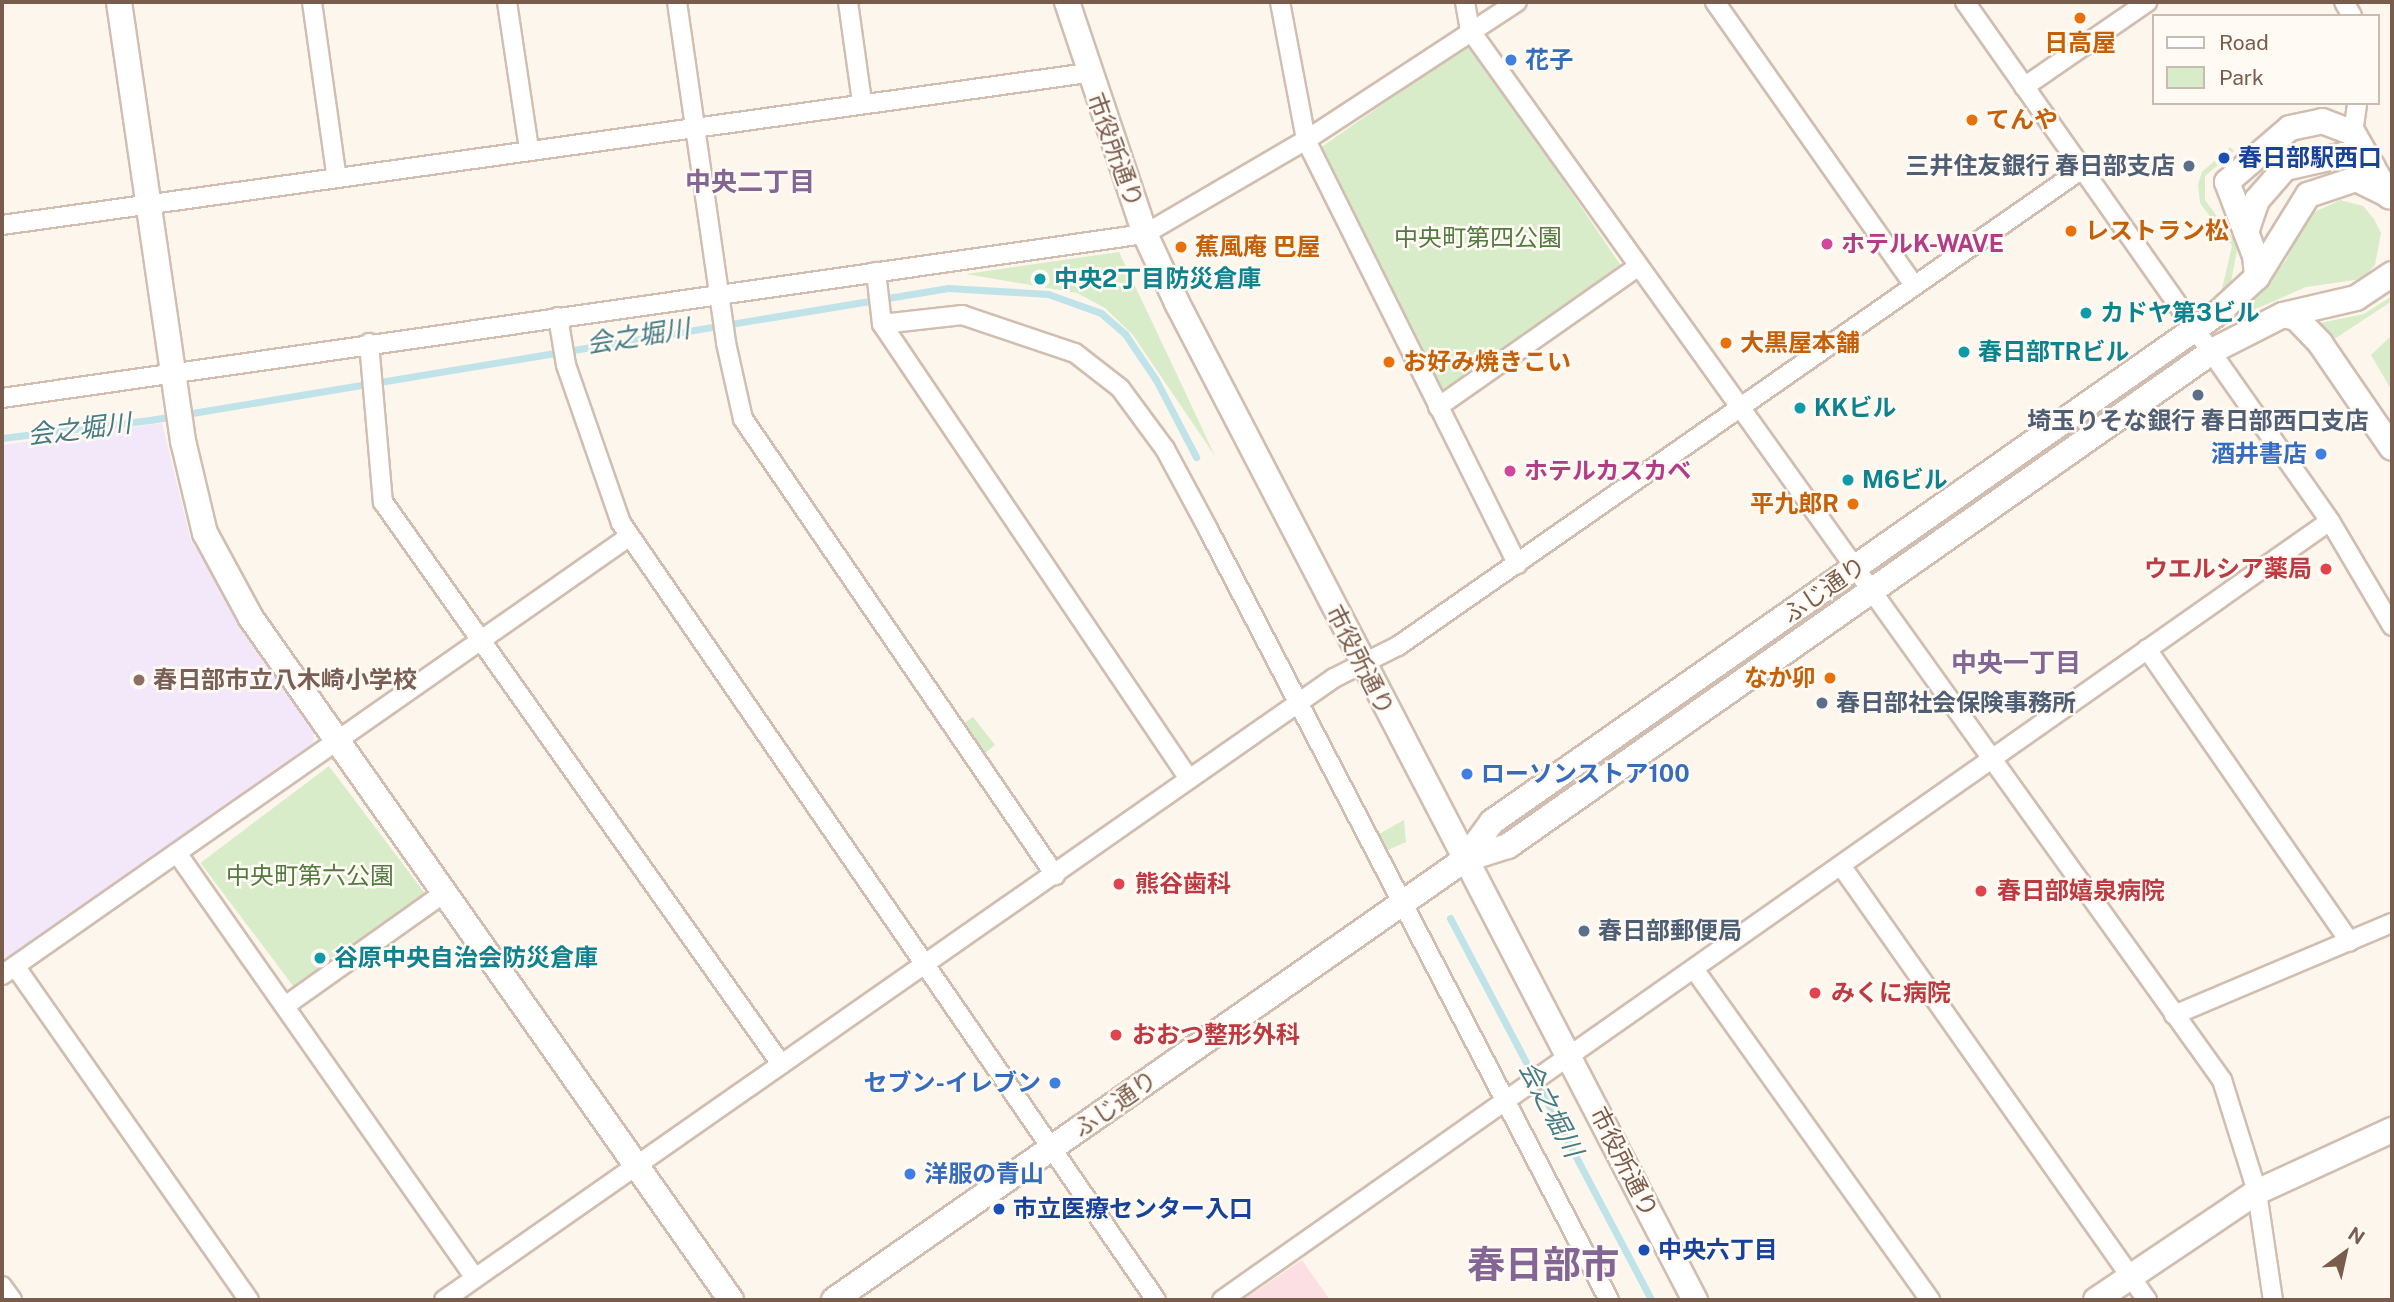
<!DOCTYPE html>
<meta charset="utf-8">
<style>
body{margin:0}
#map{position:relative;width:2394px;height:1302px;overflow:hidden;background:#fdf6ec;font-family:"Public Sans","Noto Sans JP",sans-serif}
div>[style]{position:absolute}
.education>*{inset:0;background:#f3e8fa}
.medical>*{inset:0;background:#fbdfe3}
.green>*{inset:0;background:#d8ecc9;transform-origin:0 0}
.stream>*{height:7px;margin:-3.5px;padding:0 3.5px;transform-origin:3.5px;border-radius:3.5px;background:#bfe3e8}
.roads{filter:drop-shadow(2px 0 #d1beb0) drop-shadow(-2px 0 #d1beb0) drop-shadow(0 2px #d1beb0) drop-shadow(0 -2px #d1beb0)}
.street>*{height:18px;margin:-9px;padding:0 9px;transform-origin:9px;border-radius:9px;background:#fff}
.secondary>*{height:24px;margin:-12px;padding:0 12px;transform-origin:12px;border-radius:12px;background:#fff}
.dots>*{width:19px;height:19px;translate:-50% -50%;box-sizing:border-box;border:4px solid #fffaf3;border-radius:50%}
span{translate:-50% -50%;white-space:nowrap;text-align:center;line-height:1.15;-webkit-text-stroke:5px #fffaf3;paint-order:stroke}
.food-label{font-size:24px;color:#c56008;font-weight:700}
.left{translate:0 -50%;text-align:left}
.right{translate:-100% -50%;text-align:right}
.shop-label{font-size:24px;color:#366cbe;font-weight:700}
.street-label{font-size:24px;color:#7a5c4d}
.transit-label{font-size:24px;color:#164399;font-weight:700}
.service-label{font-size:24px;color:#4e5e75;font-weight:700}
.park-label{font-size:24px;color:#537a41}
.hotel-label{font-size:24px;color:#b23c85;font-weight:700}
.culture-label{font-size:24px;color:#0d838f;font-weight:700}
.health-label{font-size:24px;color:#be3a42;font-weight:700}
.education-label{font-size:24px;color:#785e54;font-weight:700}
.neighbourhood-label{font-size:26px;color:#846695;font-weight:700}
.water-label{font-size:26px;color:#437c86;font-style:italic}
.town-label{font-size:38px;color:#846695;font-weight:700}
.frame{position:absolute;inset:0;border:4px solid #7a5c4d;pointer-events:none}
.legend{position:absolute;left:2152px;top:14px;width:228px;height:91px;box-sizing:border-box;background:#fffaf3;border:2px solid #cabbb1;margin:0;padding:9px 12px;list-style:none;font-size:21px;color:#7a5c4d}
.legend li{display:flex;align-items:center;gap:14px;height:35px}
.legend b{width:35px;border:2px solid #cabbb1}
.north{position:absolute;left:2310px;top:1218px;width:70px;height:70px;-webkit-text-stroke:5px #fffaf3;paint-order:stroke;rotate:33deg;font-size:19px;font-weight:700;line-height:28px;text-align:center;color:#7a5c4d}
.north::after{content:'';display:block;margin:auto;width:24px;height:32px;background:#7a5c4d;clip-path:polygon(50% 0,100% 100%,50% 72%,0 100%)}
</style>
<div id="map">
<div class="education">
<div style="clip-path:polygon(162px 423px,191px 541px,314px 733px,313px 743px,2px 962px,2px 445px)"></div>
</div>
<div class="medical">
<div style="clip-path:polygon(1302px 1260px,1330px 1300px,1243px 1300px)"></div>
</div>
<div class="green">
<div style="clip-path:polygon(1470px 43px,1624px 270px,1440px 400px,1320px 148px)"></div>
<div style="clip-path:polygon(2230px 147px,2234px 151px,2205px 176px,2205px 200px,2238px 245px,2231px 282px,2221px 293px,2232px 246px,2200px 203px,2198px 184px,2202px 172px)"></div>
<div style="clip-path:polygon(2340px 200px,2363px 206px,2374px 219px,2381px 233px,2375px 265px,2362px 279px,2306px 287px,2242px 315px,2286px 260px,2308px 215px)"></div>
<div style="clip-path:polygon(1119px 252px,1179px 379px,1215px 456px,1133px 335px,1105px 308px,1077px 293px,966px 274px)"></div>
<div style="clip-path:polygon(2392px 296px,2392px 301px,2333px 340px,2320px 323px,2364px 314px)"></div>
<div style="clip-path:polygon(2392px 335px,2392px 391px,2371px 355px)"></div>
<div style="clip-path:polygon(2174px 356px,2178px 362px,1881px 570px,1879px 565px)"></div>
<div style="clip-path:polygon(1840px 592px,1844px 597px,1501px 834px,1500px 828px)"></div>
<div style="clip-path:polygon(973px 717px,995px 745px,980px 757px,959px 726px)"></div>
<div style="left:329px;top:766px;width:159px;height:161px;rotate:53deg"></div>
<div style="clip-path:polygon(1404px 820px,1406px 842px,1386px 851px,1379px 834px)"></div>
</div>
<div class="stream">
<div style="left:2px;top:438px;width:149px;rotate:-6.9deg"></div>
<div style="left:150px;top:420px;width:809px;rotate:-9.39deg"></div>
<div style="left:948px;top:288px;width:100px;rotate:3.4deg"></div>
<div style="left:1048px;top:294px;width:56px;rotate:19.7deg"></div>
<div style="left:1101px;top:313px;width:32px;rotate:41deg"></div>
<div style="left:1125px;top:334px;width:55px;rotate:56deg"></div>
<div style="left:1156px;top:380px;width:87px;rotate:62.5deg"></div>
<div style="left:1450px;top:918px;width:432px;rotate:62.2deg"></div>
</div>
<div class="roads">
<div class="street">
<div style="left:312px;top:2px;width:173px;rotate:82deg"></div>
<div style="left:507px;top:2px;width:150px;rotate:81.5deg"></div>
<div style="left:677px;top:2px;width:345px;rotate:81.8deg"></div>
<div style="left:726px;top:343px;width:78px;rotate:77.4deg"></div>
<div style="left:743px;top:419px;width:553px;rotate:55.62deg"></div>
<div style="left:848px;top:2px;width:100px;rotate:82deg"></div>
<div style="left:1280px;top:2px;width:140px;rotate:79.3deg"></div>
<div style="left:1306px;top:140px;width:474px;rotate:63.5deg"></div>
<div style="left:1465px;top:2px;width:28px;rotate:80deg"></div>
<div style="left:1470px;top:30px;width:1292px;rotate:54.39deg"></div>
<div style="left:2222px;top:1080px;width:117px;rotate:72.6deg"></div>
<div style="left:2257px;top:1192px;width:109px;rotate:81.6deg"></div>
<div style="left:1715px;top:2px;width:346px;rotate:54.9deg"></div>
<div style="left:1965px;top:2px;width:634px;rotate:54.88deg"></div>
<div style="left:2330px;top:521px;width:122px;rotate:59.4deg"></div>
<div style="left:2344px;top:2px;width:16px;rotate:60deg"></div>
<div style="left:2024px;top:87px;width:150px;rotate:-34.6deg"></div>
<div style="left:2353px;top:133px;width:30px;rotate:-82deg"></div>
<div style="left:2px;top:225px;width:1096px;rotate:-7.97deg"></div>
<div style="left:876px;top:272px;width:52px;rotate:83.4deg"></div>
<div style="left:882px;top:324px;width:549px;rotate:55.99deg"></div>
<div style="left:558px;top:317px;width:49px;rotate:80.5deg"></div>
<div style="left:566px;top:365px;width:167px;rotate:70.8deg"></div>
<div style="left:621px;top:523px;width:943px;rotate:55.45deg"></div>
<div style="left:882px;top:324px;width:81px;rotate:-6.4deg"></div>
<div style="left:962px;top:315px;width:119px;rotate:18.6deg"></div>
<div style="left:1075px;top:353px;width:57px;rotate:37.9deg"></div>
<div style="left:1120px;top:388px;width:76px;rotate:53.6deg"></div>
<div style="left:1165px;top:449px;width:91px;rotate:61.7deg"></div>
<div style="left:1208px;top:529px;width:869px;rotate:62.52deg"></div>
<div style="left:369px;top:343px;width:160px;rotate:85deg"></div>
<div style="left:383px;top:502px;width:689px;rotate:54.69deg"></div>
<div style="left:2px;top:398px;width:1155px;rotate:-8.17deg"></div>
<div style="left:1145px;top:234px;width:186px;rotate:-30.3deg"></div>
<div style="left:1306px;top:140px;width:252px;rotate:-33.2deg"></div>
<div style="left:1438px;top:407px;width:243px;rotate:-35.1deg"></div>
<div style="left:2147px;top:649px;width:356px;rotate:55.3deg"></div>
<div style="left:177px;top:853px;width:519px;rotate:54.96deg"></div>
<div style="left:1842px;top:867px;width:530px;rotate:54.84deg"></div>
<div style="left:15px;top:966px;width:408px;rotate:55deg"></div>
<div style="left:1694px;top:969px;width:407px;rotate:54.5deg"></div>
<div style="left:2px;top:975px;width:766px;rotate:-34.96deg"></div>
<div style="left:285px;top:1006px;width:191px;rotate:-35.4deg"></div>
<div style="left:2174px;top:1015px;width:237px;rotate:-22.9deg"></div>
<div style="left:2px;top:1286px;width:17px;rotate:54deg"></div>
<div style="left:444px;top:1300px;width:1086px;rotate:-34.95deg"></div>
<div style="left:1334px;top:678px;width:72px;rotate:-26.6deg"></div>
<div style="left:1398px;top:646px;width:834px;rotate:-34.89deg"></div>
<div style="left:1222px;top:1300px;width:1354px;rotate:-35.11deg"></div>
</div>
<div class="secondary">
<div style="left:119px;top:2px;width:444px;rotate:81.7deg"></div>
<div style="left:183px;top:441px;width:95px;rotate:76.6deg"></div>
<div style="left:205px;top:533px;width:97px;rotate:61.6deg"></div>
<div style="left:251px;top:618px;width:834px;rotate:54.86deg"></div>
<div style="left:1067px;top:2px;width:245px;rotate:71.4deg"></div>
<div style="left:1145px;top:234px;width:76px;rotate:65.1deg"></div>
<div style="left:1177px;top:303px;width:1124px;rotate:62.55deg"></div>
<div style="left:2246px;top:232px;width:34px;rotate:-71deg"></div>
<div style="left:2257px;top:200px;width:43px;rotate:-48.8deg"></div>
<div style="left:2285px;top:168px;width:59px;rotate:-12.6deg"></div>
<div style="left:2343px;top:155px;width:32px;rotate:22deg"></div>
<div style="left:2257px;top:277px;width:21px;rotate:-95deg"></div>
<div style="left:2255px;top:256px;width:79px;rotate:-110.7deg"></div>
<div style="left:2227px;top:182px;width:83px;rotate:-40.6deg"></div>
<div style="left:2290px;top:128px;width:33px;rotate:-12deg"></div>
<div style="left:2322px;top:121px;width:33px;rotate:21deg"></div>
<div style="left:2353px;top:133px;width:73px;rotate:60.3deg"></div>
<div style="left:2283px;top:315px;width:13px;rotate:13deg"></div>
<div style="left:2296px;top:318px;width:35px;rotate:46deg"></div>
<div style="left:2320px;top:343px;width:127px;rotate:55.6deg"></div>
<div style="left:1464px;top:860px;width:47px;rotate:-53.6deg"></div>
<div style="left:1492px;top:822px;width:888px;rotate:-35.05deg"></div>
<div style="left:2219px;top:312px;width:52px;rotate:-42.6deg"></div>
<div style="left:2257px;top:277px;width:97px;rotate:-58.1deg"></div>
<div style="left:2308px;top:195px;width:51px;rotate:-18.4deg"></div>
<div style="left:2356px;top:179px;width:37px;rotate:26deg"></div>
<div style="left:834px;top:1300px;width:768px;rotate:-34.93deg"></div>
<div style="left:1464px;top:860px;width:46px;rotate:-17.7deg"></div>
<div style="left:1508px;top:846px;width:865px;rotate:-35.07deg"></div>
<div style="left:2216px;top:349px;width:75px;rotate:-26.9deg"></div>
<div style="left:2283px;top:315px;width:75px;rotate:-13.1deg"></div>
<div style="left:2356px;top:298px;width:43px;rotate:-33.7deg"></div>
<div style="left:2096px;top:1300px;width:194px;rotate:-33.9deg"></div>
<div style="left:2257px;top:1192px;width:149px;rotate:-24.7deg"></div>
</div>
</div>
<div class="dots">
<div style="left:2080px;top:18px;background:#e8710a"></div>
<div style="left:1511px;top:60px;background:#3f7fe0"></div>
<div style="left:1972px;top:120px;background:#e8710a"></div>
<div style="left:2224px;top:158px;background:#1a4fb4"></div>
<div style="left:2189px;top:166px;background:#5c6f8a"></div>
<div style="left:2071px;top:231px;background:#e8710a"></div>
<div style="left:1827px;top:244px;background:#d1479c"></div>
<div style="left:1181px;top:247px;background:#e8710a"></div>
<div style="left:1040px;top:279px;background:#0f9aa8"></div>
<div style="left:2086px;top:313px;background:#0f9aa8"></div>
<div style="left:1726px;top:343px;background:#e8710a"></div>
<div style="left:1964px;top:352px;background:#0f9aa8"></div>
<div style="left:1389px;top:362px;background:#e8710a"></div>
<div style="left:2198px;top:395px;background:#5c6f8a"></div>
<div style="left:1800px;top:408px;background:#0f9aa8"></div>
<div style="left:2321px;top:454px;background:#3f7fe0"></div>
<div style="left:1510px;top:471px;background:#d1479c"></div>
<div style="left:1848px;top:480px;background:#0f9aa8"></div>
<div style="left:1853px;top:504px;background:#e8710a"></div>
<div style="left:2326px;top:569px;background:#e0444e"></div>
<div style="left:1830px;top:678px;background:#e8710a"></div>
<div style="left:139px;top:680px;background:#8d6e63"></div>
<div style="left:1822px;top:703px;background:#5c6f8a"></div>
<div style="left:1467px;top:774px;background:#3f7fe0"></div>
<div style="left:1119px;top:884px;background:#e0444e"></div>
<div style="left:1981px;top:891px;background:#e0444e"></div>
<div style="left:1584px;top:931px;background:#5c6f8a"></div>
<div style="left:320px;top:958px;background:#0f9aa8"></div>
<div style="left:1815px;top:993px;background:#e0444e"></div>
<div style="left:1116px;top:1035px;background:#e0444e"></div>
<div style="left:1055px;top:1083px;background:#3f7fe0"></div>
<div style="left:910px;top:1174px;background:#3f7fe0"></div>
<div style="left:999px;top:1209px;background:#1a4fb4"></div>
<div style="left:1644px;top:1250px;background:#1a4fb4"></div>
</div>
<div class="food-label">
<span style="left:2080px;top:43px">日高屋</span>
<span class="left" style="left:1986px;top:120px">てんや</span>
<span class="left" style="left:2085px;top:231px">レストラン松</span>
<span class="left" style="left:1195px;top:247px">蕉風庵 巴屋</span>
<span class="left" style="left:1740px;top:343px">大黒屋本舗</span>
<span class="left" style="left:1403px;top:362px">お好み焼きこい</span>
<span class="right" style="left:1839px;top:504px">平九郎R</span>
<span class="right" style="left:1816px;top:678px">なか卯</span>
</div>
<div class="shop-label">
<span class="left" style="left:1525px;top:60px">花子</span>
<span class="right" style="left:2307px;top:454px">酒井書店</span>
<span class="left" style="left:1481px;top:774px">ローソンストア100</span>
<span class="right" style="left:1041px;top:1083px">セブン-イレブン</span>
<span class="left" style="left:924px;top:1174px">洋服の青山</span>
</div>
<div class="street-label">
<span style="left:1115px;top:150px;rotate:70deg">市役所通り</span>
<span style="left:1824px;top:590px;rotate:-35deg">ふじ通り</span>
<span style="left:1360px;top:660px;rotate:63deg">市役所通り</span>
<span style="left:1115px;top:1104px;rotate:-35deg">ふじ通り</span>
<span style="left:1624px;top:1162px;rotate:63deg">市役所通り</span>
</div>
<div class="transit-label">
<span class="left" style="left:2238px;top:158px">春日部駅西口</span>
<span class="left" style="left:1013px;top:1209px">市立医療センター入口</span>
<span class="left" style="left:1658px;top:1250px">中央六丁目</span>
</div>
<div class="service-label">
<span class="right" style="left:2175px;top:166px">三井住友銀行 春日部支店</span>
<span style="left:2198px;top:421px">埼玉りそな銀行 春日部西口支店</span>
<span class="left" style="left:1836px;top:703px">春日部社会保険事務所</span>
<span class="left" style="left:1598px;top:931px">春日部郵便局</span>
</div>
<div class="park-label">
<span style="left:1478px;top:238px">中央町第四公園</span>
<span style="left:310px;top:876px">中央町第六公園</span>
</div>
<div class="hotel-label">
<span class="left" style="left:1841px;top:244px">ホテルK-WAVE</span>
<span class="left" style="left:1524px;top:471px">ホテルカスカベ</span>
</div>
<div class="culture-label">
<span class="left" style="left:1054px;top:279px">中央2丁目防災倉庫</span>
<span class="left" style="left:2100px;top:313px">カドヤ第3ビル</span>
<span class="left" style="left:1978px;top:352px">春日部TRビル</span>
<span class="left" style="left:1814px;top:408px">KKビル</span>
<span class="left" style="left:1862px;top:480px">M6ビル</span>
<span class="left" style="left:334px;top:958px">谷原中央自治会防災倉庫</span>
</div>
<div class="health-label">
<span class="right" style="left:2312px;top:569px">ウエルシア薬局</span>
<span class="left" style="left:1135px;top:884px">熊谷歯科</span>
<span class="left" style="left:1997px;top:891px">春日部嬉泉病院</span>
<span class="left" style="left:1831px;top:993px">みくに病院</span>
<span class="left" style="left:1132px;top:1035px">おおつ整形外科</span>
</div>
<div class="education-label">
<span class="left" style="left:153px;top:680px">春日部市立八木崎小学校</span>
</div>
<div class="neighbourhood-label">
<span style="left:750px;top:182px">中央二丁目</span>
<span style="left:2016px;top:663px">中央一丁目</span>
</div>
<div class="water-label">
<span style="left:638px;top:336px;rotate:-9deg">会之堀川</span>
<span style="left:79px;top:429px;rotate:-7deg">会之堀川</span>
<span style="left:1551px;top:1109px;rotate:62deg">会之堀川</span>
</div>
<div class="town-label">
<span style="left:1543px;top:1265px">春日部市</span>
</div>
<div class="frame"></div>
<ul class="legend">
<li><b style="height:9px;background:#fff"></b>Road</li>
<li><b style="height:19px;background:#d8ecc9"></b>Park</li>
</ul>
<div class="north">N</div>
</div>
